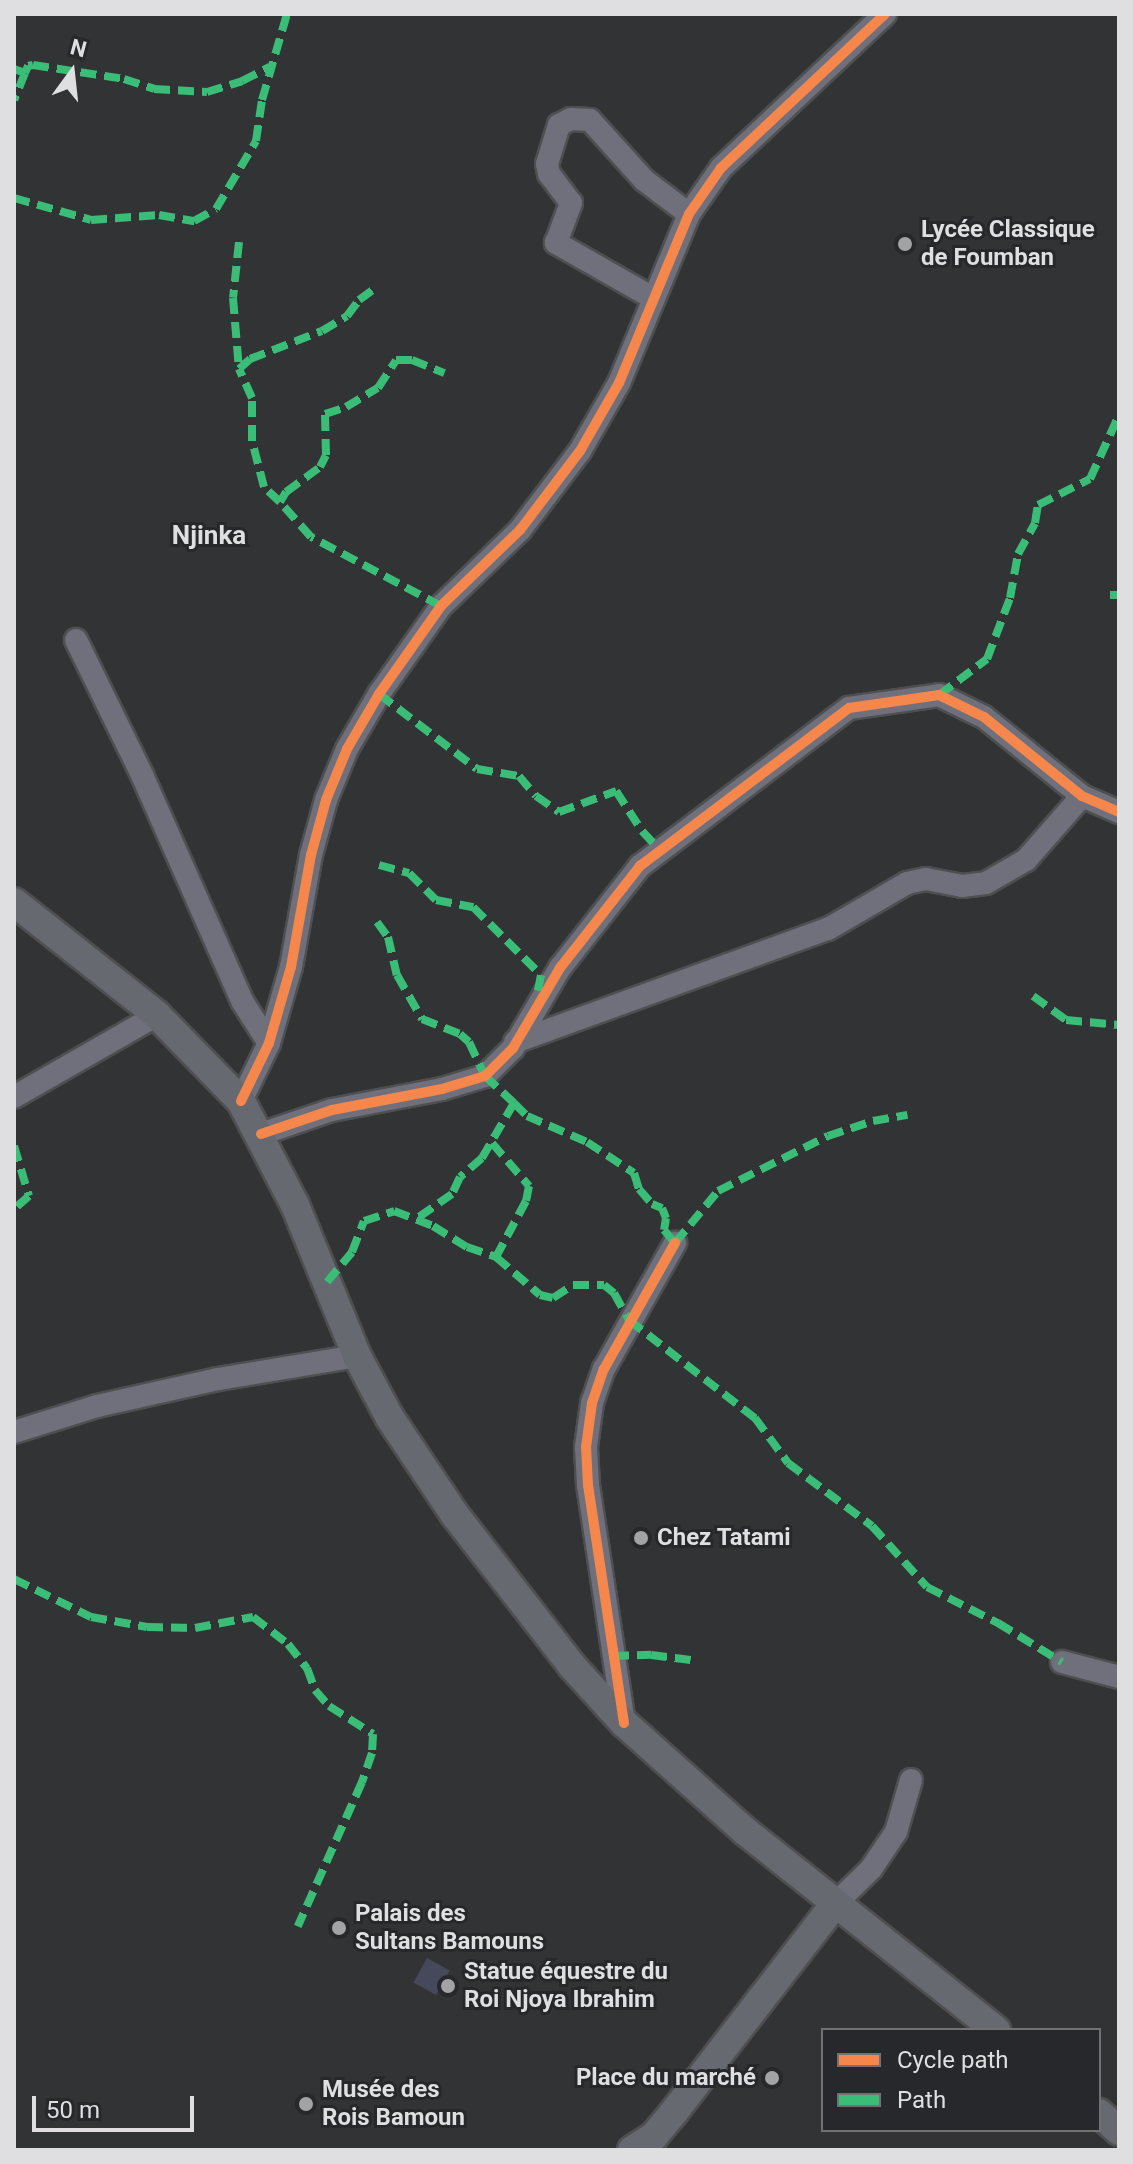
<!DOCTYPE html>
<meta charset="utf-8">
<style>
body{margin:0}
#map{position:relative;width:1133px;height:2164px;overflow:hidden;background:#323334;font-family:Roboto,sans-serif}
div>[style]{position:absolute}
.green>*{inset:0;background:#46495c;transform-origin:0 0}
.roads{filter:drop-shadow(2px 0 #4e4f50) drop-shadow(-2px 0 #4e4f50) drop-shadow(0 2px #4e4f50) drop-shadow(0 -2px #4e4f50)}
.minor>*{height:22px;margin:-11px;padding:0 11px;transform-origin:11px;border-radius:11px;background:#6f707b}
.major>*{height:28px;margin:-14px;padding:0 14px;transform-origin:14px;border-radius:14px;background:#676970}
.quiet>*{height:8px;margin-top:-4px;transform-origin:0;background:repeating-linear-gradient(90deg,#3abd76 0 16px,transparent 0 24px)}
.cycleway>*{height:10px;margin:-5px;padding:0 5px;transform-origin:5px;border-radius:5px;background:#f5874c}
.dots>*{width:22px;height:22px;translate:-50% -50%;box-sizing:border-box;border:4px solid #27282b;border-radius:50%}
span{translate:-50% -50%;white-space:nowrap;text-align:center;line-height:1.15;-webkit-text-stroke:6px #27282b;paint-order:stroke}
.poi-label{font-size:24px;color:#dfdfe2;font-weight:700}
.left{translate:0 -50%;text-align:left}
.right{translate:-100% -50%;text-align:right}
.neighbourhood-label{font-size:26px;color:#dfdfe2;font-weight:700}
.frame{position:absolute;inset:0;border:16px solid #dfdfe2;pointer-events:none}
.legend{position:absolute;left:821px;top:2028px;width:280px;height:104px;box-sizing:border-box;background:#27282b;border:2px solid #717174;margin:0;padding:10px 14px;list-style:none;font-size:24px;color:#dfdfe2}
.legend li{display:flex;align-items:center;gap:16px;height:40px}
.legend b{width:40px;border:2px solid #717174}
.north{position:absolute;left:32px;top:32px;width:80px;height:80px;-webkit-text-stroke:6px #27282b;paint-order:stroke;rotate:15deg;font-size:22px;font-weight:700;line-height:32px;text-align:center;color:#dfdfe2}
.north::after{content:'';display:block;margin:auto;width:28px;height:36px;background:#dfdfe2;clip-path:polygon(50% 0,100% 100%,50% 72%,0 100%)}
.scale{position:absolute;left:32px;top:2096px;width:162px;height:36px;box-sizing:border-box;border:4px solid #dfdfe2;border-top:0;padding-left:10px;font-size:24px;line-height:28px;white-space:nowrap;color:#dfdfe2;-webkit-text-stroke:6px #27282b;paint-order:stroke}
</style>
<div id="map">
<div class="green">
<div style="left:427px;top:1958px;width:26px;height:28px;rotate:29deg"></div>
</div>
<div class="roads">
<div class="minor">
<div style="left:653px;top:298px;width:112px;rotate:-150.4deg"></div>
<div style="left:556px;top:243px;width:43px;rotate:-69.4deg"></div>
<div style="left:571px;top:203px;width:36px;rotate:-127deg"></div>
<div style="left:549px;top:174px;width:10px;rotate:-101deg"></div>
<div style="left:547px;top:164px;width:41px;rotate:-72.9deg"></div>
<div style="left:559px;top:125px;width:13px;rotate:-27deg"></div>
<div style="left:571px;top:119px;width:19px;rotate:3deg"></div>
<div style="left:590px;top:120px;width:81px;rotate:48deg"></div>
<div style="left:644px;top:180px;width:56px;rotate:37.1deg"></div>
<div style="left:76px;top:640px;width:150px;rotate:63.9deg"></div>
<div style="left:142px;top:775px;width:247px;rotate:66.1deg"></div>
<div style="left:242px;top:1001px;width:50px;rotate:57.3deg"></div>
<div style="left:515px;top:1042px;width:333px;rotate:-19.9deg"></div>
<div style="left:828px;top:929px;width:91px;rotate:-30.2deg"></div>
<div style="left:907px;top:883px;width:19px;rotate:-12deg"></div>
<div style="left:926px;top:879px;width:37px;rotate:11deg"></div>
<div style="left:962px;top:886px;width:24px;rotate:-7deg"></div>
<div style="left:986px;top:883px;width:46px;rotate:-29.9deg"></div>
<div style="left:1026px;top:860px;width:85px;rotate:-48.8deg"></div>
<div style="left:14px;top:1097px;width:165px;rotate:-29.8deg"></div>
<div style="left:241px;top:1101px;width:64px;rotate:-64.2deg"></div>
<div style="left:269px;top:1043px;width:79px;rotate:-73.9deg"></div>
<div style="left:291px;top:967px;width:114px;rotate:-79.9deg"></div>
<div style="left:311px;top:855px;width:57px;rotate:-74.7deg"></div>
<div style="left:326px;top:800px;width:55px;rotate:-67.6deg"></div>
<div style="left:347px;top:749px;width:64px;rotate:-59.8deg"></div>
<div style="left:379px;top:694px;width:108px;rotate:-54.8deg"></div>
<div style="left:441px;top:606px;width:110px;rotate:-43.9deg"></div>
<div style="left:520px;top:530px;width:99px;rotate:-52.8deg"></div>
<div style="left:580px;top:451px;width:78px;rotate:-60.2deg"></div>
<div style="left:619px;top:383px;width:183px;rotate:-67.5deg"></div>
<div style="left:689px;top:214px;width:56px;rotate:-55.2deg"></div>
<div style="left:721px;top:168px;width:225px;rotate:-43.2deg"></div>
<div style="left:261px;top:1134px;width:75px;rotate:-18.7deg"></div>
<div style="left:332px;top:1110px;width:112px;rotate:-10.8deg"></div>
<div style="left:442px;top:1089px;width:45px;rotate:-16.8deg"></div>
<div style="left:485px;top:1076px;width:40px;rotate:-45deg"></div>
<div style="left:513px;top:1048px;width:93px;rotate:-59.6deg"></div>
<div style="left:560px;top:968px;width:130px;rotate:-51.9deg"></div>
<div style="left:640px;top:866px;width:262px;rotate:-37.1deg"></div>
<div style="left:849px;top:708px;width:91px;rotate:-8.2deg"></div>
<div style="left:939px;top:695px;width:50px;rotate:26.1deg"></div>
<div style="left:984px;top:717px;width:126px;rotate:38.9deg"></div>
<div style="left:1082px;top:796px;width:40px;rotate:23.4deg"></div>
<div style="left:14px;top:1432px;width:87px;rotate:-17.4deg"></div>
<div style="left:97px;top:1406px;width:124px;rotate:-12.6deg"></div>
<div style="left:218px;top:1379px;width:141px;rotate:-9.4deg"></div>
<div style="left:1062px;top:1662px;width:59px;rotate:14.7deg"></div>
<div style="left:624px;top:1723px;width:241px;rotate:-98.6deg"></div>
<div style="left:588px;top:1485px;width:38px;rotate:-93deg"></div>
<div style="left:586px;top:1447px;width:44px;rotate:-82.2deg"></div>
<div style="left:592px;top:1403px;width:36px;rotate:-71deg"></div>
<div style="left:604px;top:1369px;width:145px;rotate:-60.6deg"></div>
<div style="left:835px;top:1904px;width:50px;rotate:-44.2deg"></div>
<div style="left:871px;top:1869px;width:45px;rotate:-56deg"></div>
<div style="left:896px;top:1832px;width:54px;rotate:-73.9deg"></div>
</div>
<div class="major">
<div style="left:14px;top:902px;width:182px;rotate:38.3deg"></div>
<div style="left:157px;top:1015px;width:120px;rotate:45.7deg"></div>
<div style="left:241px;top:1101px;width:117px;rotate:62.6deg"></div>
<div style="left:295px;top:1205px;width:163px;rotate:67.7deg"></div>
<div style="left:357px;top:1356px;width:70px;rotate:62deg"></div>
<div style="left:390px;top:1418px;width:117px;rotate:56.2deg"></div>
<div style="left:455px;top:1515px;width:192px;rotate:52.2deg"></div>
<div style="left:573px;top:1667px;width:76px;rotate:47.7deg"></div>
<div style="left:624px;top:1723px;width:164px;rotate:41.8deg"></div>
<div style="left:746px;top:1832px;width:319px;rotate:38.4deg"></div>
<div style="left:1099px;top:2113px;width:27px;rotate:42deg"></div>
<div style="left:632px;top:2150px;width:26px;rotate:-32deg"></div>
<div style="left:654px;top:2136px;width:31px;rotate:-50deg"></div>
<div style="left:674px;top:2112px;width:263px;rotate:-52.3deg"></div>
</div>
</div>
<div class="quiet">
<div style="left:14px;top:69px;width:12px;rotate:20deg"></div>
<div style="left:25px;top:73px;width:29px;rotate:112deg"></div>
<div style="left:25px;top:73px;width:8px;rotate:-67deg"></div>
<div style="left:28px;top:66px;width:5px;rotate:-11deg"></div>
<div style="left:33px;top:65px;width:92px;rotate:8.7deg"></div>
<div style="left:124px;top:79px;width:32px;rotate:18deg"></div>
<div style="left:154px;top:89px;width:53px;rotate:3.2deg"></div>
<div style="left:207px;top:92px;width:37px;rotate:-17deg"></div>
<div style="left:242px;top:81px;width:31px;rotate:-27deg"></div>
<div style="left:14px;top:198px;width:80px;rotate:15.9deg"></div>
<div style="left:91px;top:220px;width:68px;rotate:-4.2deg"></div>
<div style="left:159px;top:215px;width:36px;rotate:10deg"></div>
<div style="left:194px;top:221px;width:25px;rotate:-29deg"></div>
<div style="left:216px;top:209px;width:79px;rotate:-59.5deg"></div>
<div style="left:256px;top:141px;width:41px;rotate:-81.7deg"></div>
<div style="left:262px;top:100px;width:90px;rotate:-73.8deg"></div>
<div style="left:239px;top:242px;width:56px;rotate:96.1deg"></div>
<div style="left:233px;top:298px;width:71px;rotate:85.2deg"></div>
<div style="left:280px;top:502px;width:22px;rotate:-137deg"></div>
<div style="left:264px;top:487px;width:48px;rotate:-104.6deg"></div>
<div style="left:252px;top:441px;width:43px;rotate:-90deg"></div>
<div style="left:252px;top:398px;width:32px;rotate:-114deg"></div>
<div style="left:239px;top:369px;width:15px;rotate:-42deg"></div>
<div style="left:250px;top:359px;width:77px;rotate:-21.3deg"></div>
<div style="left:322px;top:331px;width:29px;rotate:-31deg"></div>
<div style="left:347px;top:316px;width:20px;rotate:-53deg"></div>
<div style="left:359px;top:300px;width:19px;rotate:-36deg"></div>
<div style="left:1110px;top:595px;width:9px"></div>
<div style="left:441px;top:606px;width:147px;rotate:-152deg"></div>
<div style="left:311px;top:537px;width:47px;rotate:-131.5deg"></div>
<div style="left:280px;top:502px;width:12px;rotate:-59deg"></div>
<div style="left:286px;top:492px;width:42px;rotate:-36.3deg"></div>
<div style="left:320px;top:467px;width:13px;rotate:-63deg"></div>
<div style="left:326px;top:455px;width:41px;rotate:-91.4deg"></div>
<div style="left:325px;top:414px;width:22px;rotate:-18deg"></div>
<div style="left:346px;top:407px;width:37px;rotate:-31deg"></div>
<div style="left:378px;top:388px;width:33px;rotate:-57deg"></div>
<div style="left:396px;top:360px;width:16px"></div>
<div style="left:412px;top:360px;width:35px;rotate:22deg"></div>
<div style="left:379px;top:694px;width:123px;rotate:37.4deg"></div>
<div style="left:477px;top:769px;width:43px;rotate:9.5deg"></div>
<div style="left:519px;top:776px;width:26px;rotate:50deg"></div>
<div style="left:536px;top:796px;width:28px;rotate:35deg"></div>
<div style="left:559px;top:812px;width:61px;rotate:-20.2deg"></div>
<div style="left:616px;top:791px;width:48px;rotate:57deg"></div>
<div style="left:642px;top:831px;width:25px;rotate:47deg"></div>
<div style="left:939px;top:695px;width:60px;rotate:-36.9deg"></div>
<div style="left:987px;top:659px;width:65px;rotate:-69.3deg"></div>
<div style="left:1010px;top:598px;width:45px;rotate:-79.7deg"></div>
<div style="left:1018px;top:554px;width:35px;rotate:-61deg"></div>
<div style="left:1035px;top:523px;width:18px;rotate:-81deg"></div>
<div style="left:1038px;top:505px;width:58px;rotate:-26.6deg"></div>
<div style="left:1090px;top:479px;width:70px;rotate:-65.6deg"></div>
<div style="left:379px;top:865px;width:31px;rotate:15deg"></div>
<div style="left:409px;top:873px;width:38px;rotate:45deg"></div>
<div style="left:436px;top:900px;width:38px;rotate:11deg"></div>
<div style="left:473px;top:907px;width:96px;rotate:45deg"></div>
<div style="left:541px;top:975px;width:20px;rotate:101deg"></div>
<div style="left:377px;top:922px;width:19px;rotate:54deg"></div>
<div style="left:388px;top:937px;width:39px;rotate:77deg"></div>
<div style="left:397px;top:975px;width:51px;rotate:60.4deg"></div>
<div style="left:422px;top:1019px;width:41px;rotate:21.5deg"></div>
<div style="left:460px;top:1034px;width:12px;rotate:42deg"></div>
<div style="left:469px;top:1042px;width:38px;rotate:65deg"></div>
<div style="left:485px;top:1076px;width:40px;rotate:43deg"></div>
<div style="left:514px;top:1103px;width:64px;rotate:120.2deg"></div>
<div style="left:482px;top:1158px;width:29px;rotate:139deg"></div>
<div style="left:460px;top:1177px;width:19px;rotate:115deg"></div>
<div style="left:452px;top:1194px;width:44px;rotate:145.2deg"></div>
<div style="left:1033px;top:996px;width:41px;rotate:36deg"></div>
<div style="left:1066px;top:1020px;width:53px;rotate:5.4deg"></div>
<div style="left:514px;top:1103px;width:18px;rotate:45deg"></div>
<div style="left:527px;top:1116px;width:65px;rotate:23.4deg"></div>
<div style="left:587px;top:1142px;width:56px;rotate:33.4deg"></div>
<div style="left:634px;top:1173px;width:17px;rotate:73deg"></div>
<div style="left:639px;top:1189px;width:20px;rotate:49deg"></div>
<div style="left:652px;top:1204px;width:11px;rotate:22deg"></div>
<div style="left:662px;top:1208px;width:11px;rotate:68deg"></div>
<div style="left:666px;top:1218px;width:12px;rotate:99deg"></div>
<div style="left:664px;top:1230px;width:17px;rotate:50deg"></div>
<div style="left:675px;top:1243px;width:67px;rotate:-50.4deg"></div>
<div style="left:718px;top:1191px;width:123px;rotate:-26.6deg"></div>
<div style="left:828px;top:1136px;width:47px;rotate:-18.4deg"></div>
<div style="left:873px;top:1121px;width:35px;rotate:-10deg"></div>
<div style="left:492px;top:1143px;width:57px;rotate:49.3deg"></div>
<div style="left:529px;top:1186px;width:15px;rotate:101deg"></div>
<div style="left:526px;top:1201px;width:64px;rotate:118.2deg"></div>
<div style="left:14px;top:1146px;width:52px;rotate:73.3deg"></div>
<div style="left:29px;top:1196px;width:20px;rotate:139deg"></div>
<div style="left:327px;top:1282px;width:39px;rotate:-50deg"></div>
<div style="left:352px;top:1252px;width:33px;rotate:-69deg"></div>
<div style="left:364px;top:1221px;width:32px;rotate:-18deg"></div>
<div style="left:394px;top:1211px;width:42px;rotate:21deg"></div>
<div style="left:433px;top:1226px;width:40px;rotate:32deg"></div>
<div style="left:467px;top:1247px;width:31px;rotate:19deg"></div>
<div style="left:496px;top:1257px;width:58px;rotate:40.8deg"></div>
<div style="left:540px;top:1295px;width:13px;rotate:13deg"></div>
<div style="left:553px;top:1298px;width:24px;rotate:-33deg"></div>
<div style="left:573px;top:1285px;width:31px"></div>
<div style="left:604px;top:1285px;width:13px;rotate:39deg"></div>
<div style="left:614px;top:1293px;width:31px;rotate:61deg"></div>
<div style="left:629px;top:1320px;width:160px;rotate:37.9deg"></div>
<div style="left:755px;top:1418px;width:56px;rotate:53.7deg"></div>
<div style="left:788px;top:1463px;width:105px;rotate:36.9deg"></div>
<div style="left:872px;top:1526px;width:82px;rotate:48deg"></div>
<div style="left:927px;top:1587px;width:80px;rotate:26.9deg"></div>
<div style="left:998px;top:1623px;width:75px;rotate:31.4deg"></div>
<div style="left:14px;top:1579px;width:86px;rotate:26.3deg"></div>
<div style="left:91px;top:1617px;width:57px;rotate:10.1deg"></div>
<div style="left:147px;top:1627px;width:48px;rotate:1.2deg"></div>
<div style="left:195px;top:1628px;width:59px;rotate:-10.7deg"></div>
<div style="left:253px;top:1617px;width:44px;rotate:37.6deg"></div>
<div style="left:288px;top:1644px;width:31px;rotate:52deg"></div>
<div style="left:307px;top:1668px;width:23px;rotate:70deg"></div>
<div style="left:315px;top:1690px;width:21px;rotate:49deg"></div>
<div style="left:329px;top:1706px;width:52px;rotate:32.5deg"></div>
<div style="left:373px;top:1734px;width:19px;rotate:93deg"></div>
<div style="left:372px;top:1753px;width:31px;rotate:109deg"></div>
<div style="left:362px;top:1782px;width:158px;rotate:114deg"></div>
<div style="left:613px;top:1656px;width:38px;rotate:-2deg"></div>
<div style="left:651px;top:1655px;width:40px;rotate:7.1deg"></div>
</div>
<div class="cycleway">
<div style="left:241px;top:1101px;width:64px;rotate:-64.2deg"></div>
<div style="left:269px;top:1043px;width:79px;rotate:-73.9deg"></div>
<div style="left:291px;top:967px;width:114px;rotate:-79.9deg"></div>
<div style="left:311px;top:855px;width:57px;rotate:-74.7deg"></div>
<div style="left:326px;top:800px;width:55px;rotate:-67.6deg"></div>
<div style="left:347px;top:749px;width:64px;rotate:-59.8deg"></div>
<div style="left:379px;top:694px;width:108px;rotate:-54.8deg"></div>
<div style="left:441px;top:606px;width:110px;rotate:-43.9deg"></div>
<div style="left:520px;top:530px;width:99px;rotate:-52.8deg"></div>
<div style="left:580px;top:451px;width:78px;rotate:-60.2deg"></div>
<div style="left:619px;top:383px;width:183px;rotate:-67.5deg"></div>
<div style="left:689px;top:214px;width:56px;rotate:-55.2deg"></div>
<div style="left:721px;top:168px;width:225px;rotate:-43.2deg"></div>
<div style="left:261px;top:1134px;width:75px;rotate:-18.7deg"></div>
<div style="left:332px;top:1110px;width:112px;rotate:-10.8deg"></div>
<div style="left:442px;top:1089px;width:45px;rotate:-16.8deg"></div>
<div style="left:485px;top:1076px;width:40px;rotate:-45deg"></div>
<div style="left:513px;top:1048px;width:93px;rotate:-59.6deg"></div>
<div style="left:560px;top:968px;width:130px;rotate:-51.9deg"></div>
<div style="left:640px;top:866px;width:262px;rotate:-37.1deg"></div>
<div style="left:849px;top:708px;width:91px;rotate:-8.2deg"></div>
<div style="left:939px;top:695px;width:50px;rotate:26.1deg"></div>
<div style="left:984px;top:717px;width:126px;rotate:38.9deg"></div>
<div style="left:1082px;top:796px;width:40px;rotate:23.4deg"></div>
<div style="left:624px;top:1723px;width:241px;rotate:-98.6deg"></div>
<div style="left:588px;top:1485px;width:38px;rotate:-93deg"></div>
<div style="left:586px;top:1447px;width:44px;rotate:-82.2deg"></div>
<div style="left:592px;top:1403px;width:36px;rotate:-71deg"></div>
<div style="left:604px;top:1369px;width:145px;rotate:-60.6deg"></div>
</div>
<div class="dots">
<div style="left:905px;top:244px;background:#a2a3a5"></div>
<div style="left:641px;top:1538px;background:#a2a3a5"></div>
<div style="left:339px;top:1928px;background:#a2a3a5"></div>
<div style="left:448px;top:1986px;background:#a2a3a5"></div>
<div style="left:772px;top:2078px;background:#a2a3a5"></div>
<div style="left:306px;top:2104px;background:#a2a3a5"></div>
</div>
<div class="poi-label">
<span class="left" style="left:921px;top:244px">Lycée Classique<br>de Foumban</span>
<span class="left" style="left:657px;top:1538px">Chez Tatami</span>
<span class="left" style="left:355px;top:1928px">Palais des<br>Sultans Bamouns</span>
<span class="left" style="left:464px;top:1986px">Statue équestre du<br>Roi Njoya Ibrahim</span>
<span class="right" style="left:756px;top:2078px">Place du marché</span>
<span class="left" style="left:322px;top:2104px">Musée des<br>Rois Bamoun</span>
</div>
<div class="neighbourhood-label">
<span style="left:209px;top:536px">Njinka</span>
</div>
<div class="frame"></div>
<ul class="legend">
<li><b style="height:10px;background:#f5874c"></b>Cycle path</li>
<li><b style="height:10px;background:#3abd76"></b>Path</li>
</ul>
<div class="north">N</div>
<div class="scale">50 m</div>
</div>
